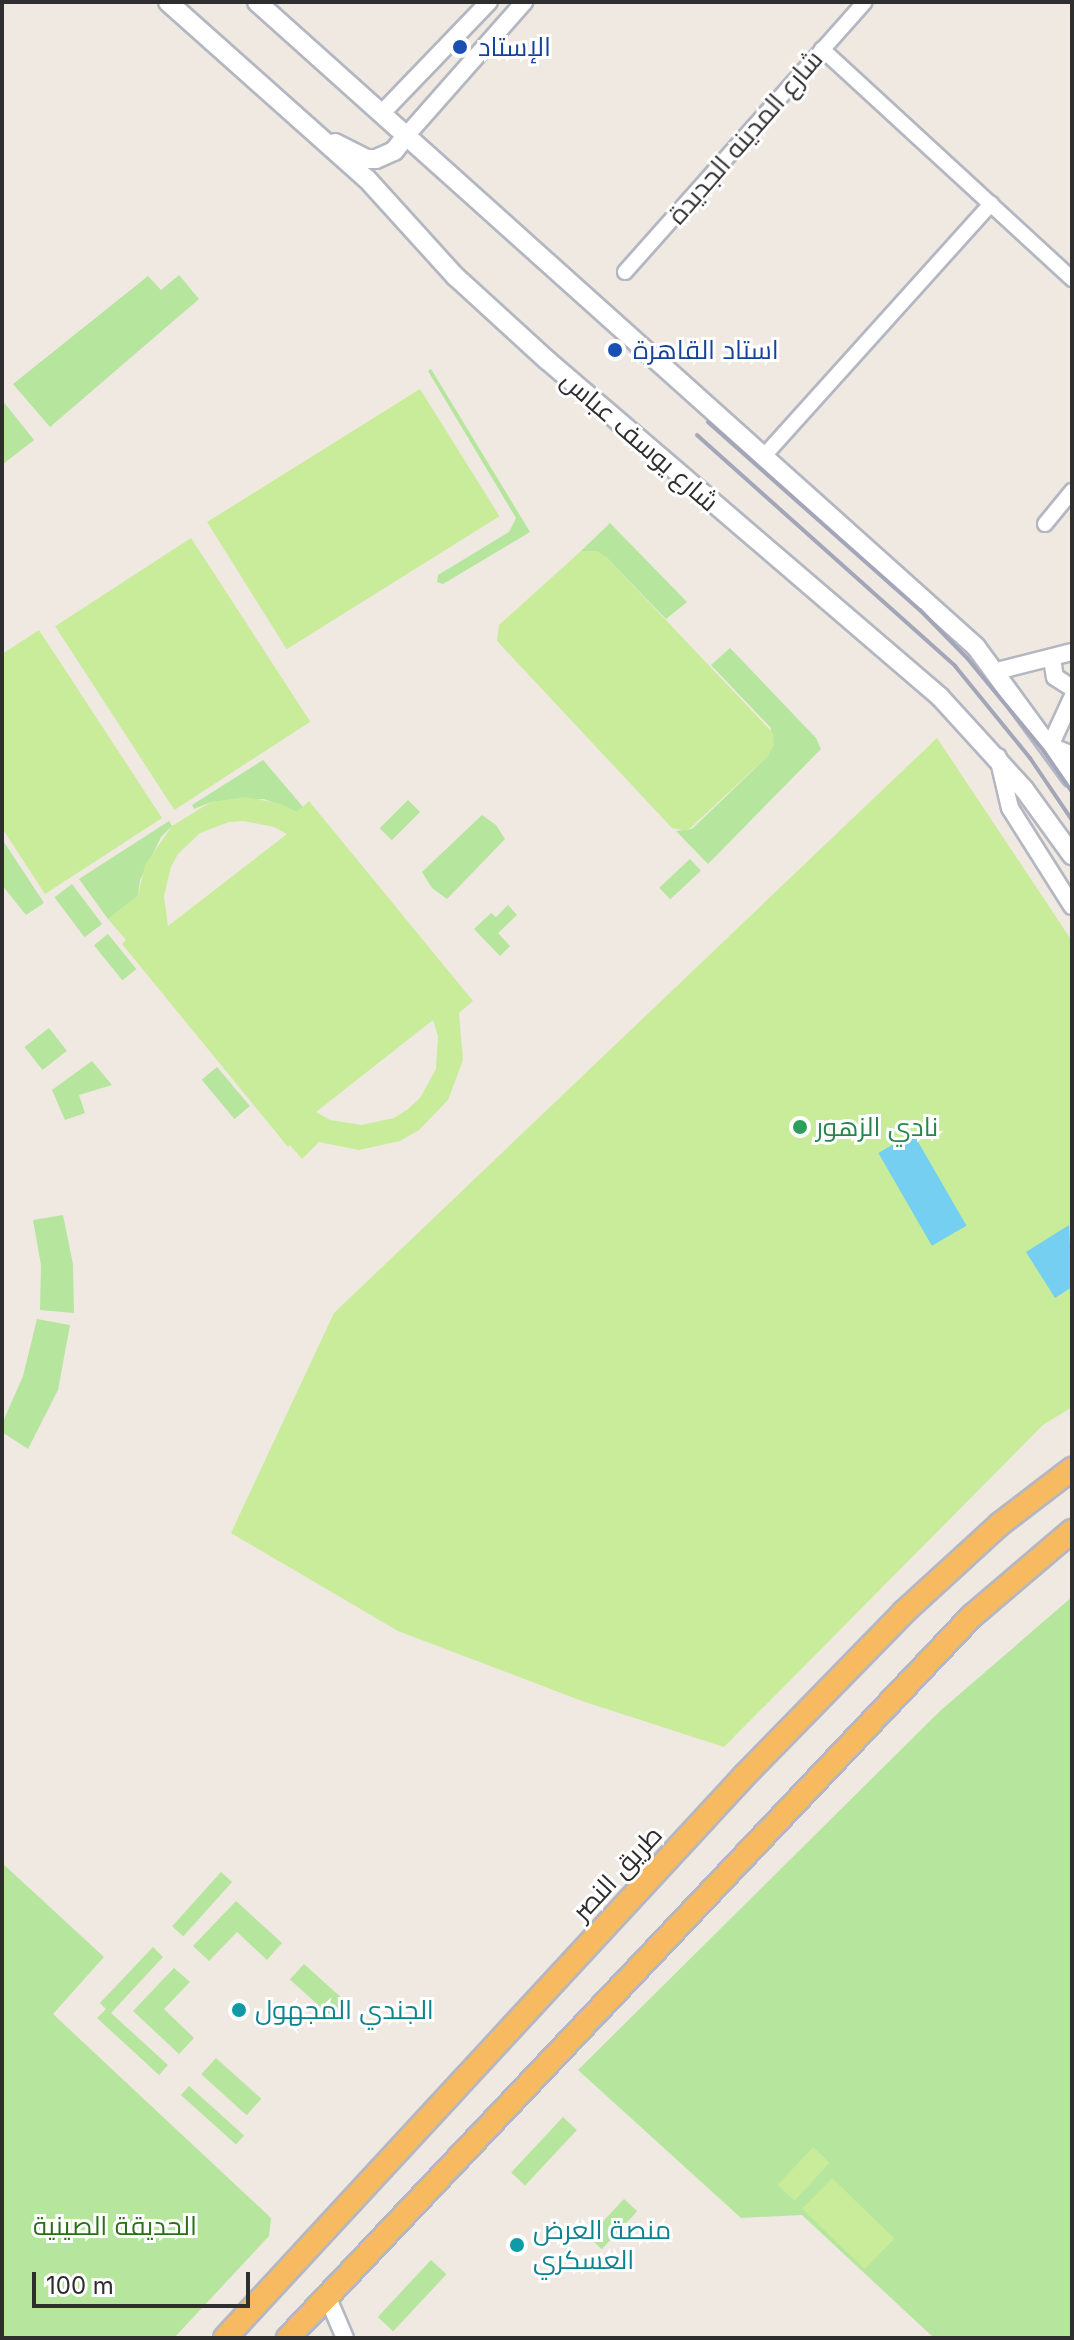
<!DOCTYPE html>
<meta charset="utf-8">
<style>
body{margin:0}
#map{position:relative;width:1074px;height:2340px;overflow:hidden;background:#efe9e1;font-family:Inter,Cairo,sans-serif}
div>[style]{position:absolute}
.green>*{inset:0;background:#b6e59e;transform-origin:0 0}
.pitch>*{inset:0;background:#c9ec9a;transform-origin:0 0}
.water>*{inset:0;background:#75cff0;transform-origin:0 0}
.roads{filter:drop-shadow(2px 0 #b4b7c1) drop-shadow(-2px 0 #b4b7c1) drop-shadow(0 2px #b4b7c1) drop-shadow(0 -2px #b4b7c1)}
.minor>*{height:14px;margin:-7px;padding:0 7px;transform-origin:7px;border-radius:7px;background:#fff}
.tertiary>*{height:16px;margin:-8px;padding:0 8px;transform-origin:8px;border-radius:8px;background:#fff}
.secondary>*{height:18px;margin:-9px;padding:0 9px;transform-origin:9px;border-radius:9px;background:#fff}
.trunk>*{height:22px;margin:-11px;padding:0 11px;transform-origin:11px;border-radius:11px;background:#f8ba60}
.rail>*{height:4px;margin:-2px;padding:0 2px;transform-origin:2px;border-radius:2px;background:#a3a6b8}
.dots>*{width:22px;height:22px;translate:-50% -50%;box-sizing:border-box;border:4px solid #fff;border-radius:50%}
span{translate:-50% -50%;white-space:nowrap;text-align:center;line-height:1.15;-webkit-text-stroke:6px #fff;paint-order:stroke}
.transit-label{font-size:26px;color:#164399}
.left{translate:0 -50%;text-align:left}
.street-label{font-size:26px;color:#2e2e2e}
.leisure-label{font-size:26px;color:#27864d}
.culture-label{font-size:26px;color:#0d838f}
.park-label{font-size:26px;color:#2c6e1b}
.frame{position:absolute;inset:0;border:4px solid #2e2e2e;pointer-events:none}
.scale{position:absolute;left:32px;top:2272px;width:218px;height:36px;box-sizing:border-box;border:4px solid #2e2e2e;border-top:0;padding-left:10px;font-size:24px;line-height:28px;white-space:nowrap;color:#2e2e2e;-webkit-text-stroke:6px #fff;paint-order:stroke}
</style>
<div id="map">
<div class="green">
<div style="clip-path:polygon(179px 275px,199px 299px,50px 427px,13px 384px,148px 276px,161px 290px)"></div>
<div style="clip-path:polygon(431px 369px,530px 532px,443px 584px,437px 582px,438px 575px,509px 532px,516px 518px,428px 371px)"></div>
<div style="clip-path:polygon(2px 400px,34px 440px,2px 465px)"></div>
<div style="clip-path:polygon(610px 523px,687px 602px,666px 619px,606px 557px,581px 551px)"></div>
<div style="clip-path:polygon(730px 648px,816px 738px,821px 749px,708px 864px,676px 831px,692px 829px,768px 756px,771px 728px,711px 665px)"></div>
<div style="clip-path:polygon(263px 760px,303px 807px,297px 812px,264px 799px,211px 802px,194px 809px,192px 805px)"></div>
<div style="left:408px;top:800px;width:17px;height:40px;rotate:45deg"></div>
<div style="clip-path:polygon(482px 815px,496px 825px,505px 839px,447px 899px,432px 888px,422px 872px)"></div>
<div style="clip-path:polygon(169px 821px,172px 826px,161px 837px,140px 880px,138px 896px,108px 919px,79px 879px)"></div>
<div style="clip-path:polygon(2px 839px,44px 903px,26px 915px,2px 885px)"></div>
<div style="left:690px;top:859px;width:16px;height:42px;rotate:47deg"></div>
<div style="left:72px;top:884px;width:50px;height:22px;rotate:53deg"></div>
<div style="clip-path:polygon(508px 905px,517px 915px,498px 933px,510px 946px,500px 956px,474px 929px,491px 913px,496px 917px)"></div>
<div style="left:108px;top:934px;width:45px;height:18px;rotate:51deg"></div>
<div style="left:49px;top:1028px;width:29px;height:31px;rotate:52deg"></div>
<div style="clip-path:polygon(92px 1061px,112px 1085px,79px 1095px,85px 1113px,65px 1120px,52px 1090px)"></div>
<div style="left:217px;top:1067px;width:51px;height:20px;rotate:50deg"></div>
<div style="clip-path:polygon(63px 1215px,73px 1264px,74px 1313px,40px 1310px,41px 1265px,33px 1220px)"></div>
<div style="clip-path:polygon(37px 1319px,70px 1325px,58px 1390px,28px 1449px,2px 1432px,2px 1424px,23px 1376px)"></div>
<div style="clip-path:polygon(1072px 1597px,1072px 2338px,934px 2338px,802px 2215px,741px 2218px,578px 2070px,940px 1711px)"></div>
<div style="clip-path:polygon(2px 1863px,104px 1957px,53px 2014px,271px 2218px,269px 2236px,174px 2338px,2px 2338px)"></div>
<div style="left:221px;top:1872px;width:15px;height:73px;rotate:42deg"></div>
<div style="clip-path:polygon(236px 1901px,282px 1943px,267px 1960px,237px 1932px,209px 1961px,193px 1946px)"></div>
<div style="clip-path:polygon(153px 1947px,163px 1957px,111px 2013px,168px 2065px,159px 2075px,97px 2018px,106px 2009px,100px 2003px)"></div>
<div style="left:304px;top:1964px;width:60px;height:21px;rotate:42deg"></div>
<div style="clip-path:polygon(174px 1968px,190px 1982px,164px 2009px,194px 2038px,179px 2054px,133px 2011px)"></div>
<div style="left:216px;top:2058px;width:61px;height:22px;rotate:42deg"></div>
<div style="left:189px;top:2086px;width:74px;height:12px;rotate:42deg"></div>
<div style="left:563px;top:2117px;width:19px;height:76px;rotate:43deg"></div>
<div style="left:624px;top:2199px;width:18px;height:52px;rotate:43deg"></div>
<div style="left:431px;top:2260px;width:21px;height:78px;rotate:43deg"></div>
</div>
<div class="pitch">
<div style="left:420px;top:389px;width:150px;height:251px;rotate:58deg"></div>
<div style="left:191px;top:538px;width:219px;height:162px;rotate:57deg"></div>
<div style="clip-path:polygon(581px 551px,597px 551px,606px 557px,773px 733px,774px 745px,768px 756px,687px 831px,672px 828px,497px 641px,499px 625px)"></div>
<div style="clip-path:polygon(39px 630px,162px 818px,45px 894px,2px 828px,2px 654px)"></div>
<div style="clip-path:polygon(937px 738px,1072px 941px,1072px 1407px,1043px 1425px,724px 1747px,582px 1701px,398px 1631px,231px 1533px,334px 1313px)"></div>
<div style="clip-path:polygon(evenodd,246px 797px,281px 804px,297px 812px,309px 801px,473px 1001px,459px 1013px,463px 1060px,448px 1100px,419px 1130px,400px 1141px,359px 1150px,319px 1142px,302px 1159px,290px 1145px,288px 1147px,122px 944px,126px 940px,108px 919px,138px 896px,145px 865px,172px 826px,211px 802px,246px 797px,244px 821px,274px 827px,287px 834px,168px 926px,164px 896px,171px 867px,178px 854px,200px 833px,229px 822px,244px 821px,246px 797px,433px 1020px,438px 1036px,436px 1069px,420px 1098px,408px 1109px,394px 1118px,362px 1125px,330px 1120px,316px 1112px,433px 1020px)"></div>
<div style="left:813px;top:2147px;width:23px;height:52px;rotate:43deg"></div>
<div style="left:832px;top:2178px;width:87px;height:43px;rotate:44deg"></div>
</div>
<div class="water">
<div style="left:913px;top:1133px;width:107px;height:40px;rotate:60deg"></div>
<div style="clip-path:polygon(1069px 1225px,1072px 1287px,1055px 1298px,1026px 1252px)"></div>
</div>
<div class="roads">
<div class="minor">
<div style="left:822px;top:49px;width:340px;rotate:42.6deg"></div>
<div style="left:625px;top:272px;width:361px;rotate:-48.4deg"></div>
<div style="left:763px;top:457px;width:341px;rotate:-48deg"></div>
<div style="left:1045px;top:524px;width:43px;rotate:-50.7deg"></div>
</div>
<div class="tertiary">
<div style="left:382px;top:113px;width:154px;rotate:-46.1deg"></div>
<div style="left:406px;top:136px;width:179px;rotate:-48.6deg"></div>
<div style="left:1052px;top:659px;width:18px;rotate:81deg"></div>
<div style="left:1055px;top:677px;width:20px;rotate:33deg"></div>
<div style="left:997px;top:671px;width:77px;rotate:-14.2deg"></div>
<div style="left:1072px;top:698px;width:53px;rotate:114.6deg"></div>
<div style="left:1050px;top:746px;width:24px;rotate:22deg"></div>
<div style="left:998px;top:757px;width:52px;rotate:76.8deg"></div>
<div style="left:1010px;top:808px;width:116px;rotate:57.7deg"></div>
<div style="left:327px;top:2296px;width:46px;rotate:66.8deg"></div>
</div>
<div class="secondary">
<div style="left:168px;top:2px;width:266px;rotate:41.7deg"></div>
<div style="left:367px;top:179px;width:132px;rotate:47.8deg"></div>
<div style="left:456px;top:277px;width:123px;rotate:42.4deg"></div>
<div style="left:547px;top:360px;width:518px;rotate:40.61deg"></div>
<div style="left:940px;top:697px;width:125px;rotate:47.6deg"></div>
<div style="left:1024px;top:789px;width:82px;rotate:54deg"></div>
<div style="left:257px;top:2px;width:966px;rotate:41.89deg"></div>
<div style="left:976px;top:647px;width:162px;rotate:53.8deg"></div>
<div style="left:335px;top:143px;width:35px;rotate:27deg"></div>
<div style="left:366px;top:159px;width:10px"></div>
<div style="left:376px;top:159px;width:20px;rotate:-24deg"></div>
<div style="left:394px;top:151px;width:19px;rotate:-51deg"></div>
</div>
<div class="trunk">
<div style="left:225px;top:2338px;width:766px;rotate:-47.27deg"></div>
<div style="left:745px;top:1775px;width:228px;rotate:-45.7deg"></div>
<div style="left:904px;top:1612px;width:130px;rotate:-42.5deg"></div>
<div style="left:1000px;top:1524px;width:91px;rotate:-37.4deg"></div>
<div style="left:288px;top:2338px;width:995px;rotate:-46.55deg"></div>
<div style="left:972px;top:1616px;width:131px;rotate:-40.4deg"></div>
</div>
</div>
<div class="rail">
<div style="left:708px;top:422px;width:283px;rotate:41.6deg"></div>
<div style="left:920px;top:610px;width:67px;rotate:45.6deg"></div>
<div style="left:967px;top:658px;width:119px;rotate:50.4deg"></div>
<div style="left:1043px;top:750px;width:51px;rotate:55.4deg"></div>
<div style="left:697px;top:435px;width:346px;rotate:41.8deg"></div>
<div style="left:955px;top:666px;width:119px;rotate:50.8deg"></div>
<div style="left:1030px;top:758px;width:75px;rotate:55.9deg"></div>
</div>
<div class="dots">
<div style="left:460px;top:47px;background:#1a4fb4"></div>
<div style="left:615px;top:350px;background:#1a4fb4"></div>
<div style="left:800px;top:1127px;background:#2e9e5b"></div>
<div style="left:239px;top:2010px;background:#0f9aa8"></div>
<div style="left:517px;top:2245px;background:#0f9aa8"></div>
</div>
<div class="transit-label">
<span class="left" style="left:478px;top:47px">الإستاد</span>
<span class="left" style="left:633px;top:350px">استاد القاهرة</span>
</div>
<div class="street-label">
<span style="left:745px;top:137px;rotate:-49deg">شارع المدينه الجديدة</span>
<span style="left:640px;top:441px;rotate:41deg">شارع يوسف عباس</span>
<span style="left:617px;top:1873px;rotate:-47deg">طريق النصر</span>
</div>
<div class="leisure-label">
<span class="left" style="left:816px;top:1127px">نادي الزهور</span>
</div>
<div class="culture-label">
<span class="left" style="left:255px;top:2010px">الجندي المجهول</span>
<span class="left" style="left:533px;top:2245px">منصة العرض<br>العسكري</span>
</div>
<div class="park-label">
<span style="left:115px;top:2226px">الحديقة الصينية</span>
</div>
<div class="frame"></div>
<div class="scale">100 m</div>
</div>
